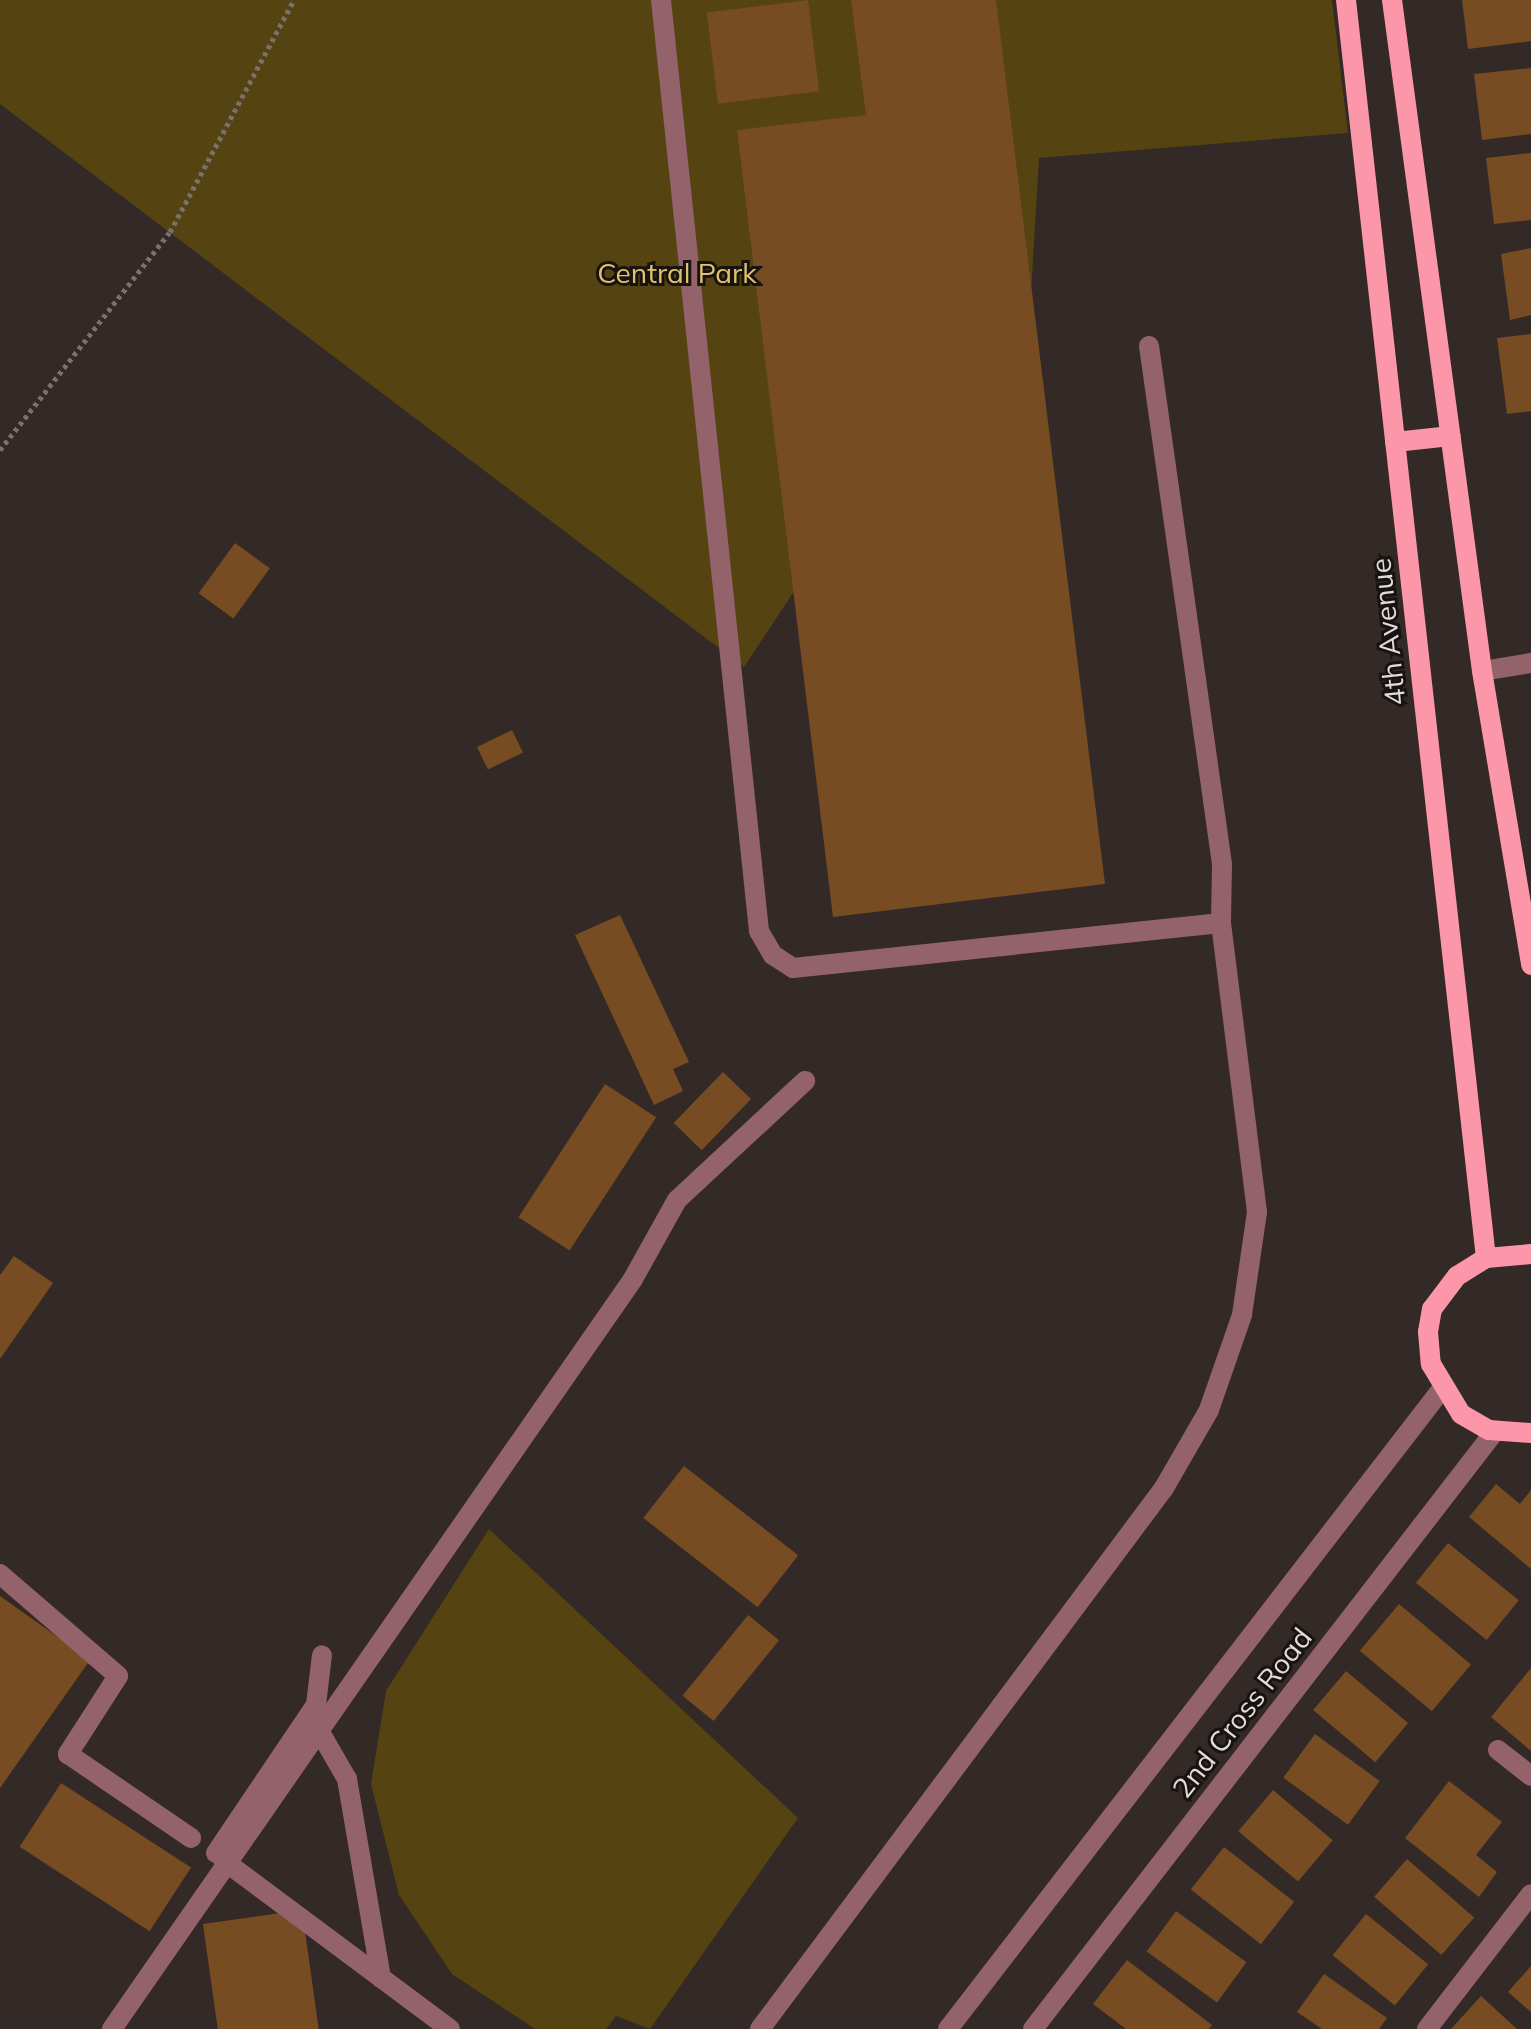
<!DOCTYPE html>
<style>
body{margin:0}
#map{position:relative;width:1531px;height:2029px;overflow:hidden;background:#332926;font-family:Mulish,sans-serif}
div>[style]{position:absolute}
.green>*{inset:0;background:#554311}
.building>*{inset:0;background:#774c22;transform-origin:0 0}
.path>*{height:5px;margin-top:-2.5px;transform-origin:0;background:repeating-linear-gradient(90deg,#7a716e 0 4px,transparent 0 8px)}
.minor>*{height:20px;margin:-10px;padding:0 10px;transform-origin:10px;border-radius:10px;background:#93626a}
.major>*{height:20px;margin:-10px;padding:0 10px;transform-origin:10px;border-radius:10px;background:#fb97a8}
span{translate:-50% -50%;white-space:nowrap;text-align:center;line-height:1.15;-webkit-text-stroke:6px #171311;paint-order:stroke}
.park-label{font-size:28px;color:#e3c16c}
.street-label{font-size:28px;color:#e2dbd9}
</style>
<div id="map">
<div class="green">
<div style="clip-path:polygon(0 0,1332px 0,1348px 133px,1039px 158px,1024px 413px,895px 439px,744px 667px,0 104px)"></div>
<div style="clip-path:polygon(489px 1529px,798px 1818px,650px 2029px,616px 2016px,606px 2029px,535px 2029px,452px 1974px,399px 1895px,371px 1784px,386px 1691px)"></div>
</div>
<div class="building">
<div style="left:808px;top:0;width:92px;height:102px;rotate:83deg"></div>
<div style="clip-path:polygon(851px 0,996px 0,1105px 884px,833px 917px,737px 130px,866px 115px)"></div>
<div style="clip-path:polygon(1462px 0,1531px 0,1531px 41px,1468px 49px)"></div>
<div style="clip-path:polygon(1531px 68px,1531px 134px,1482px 140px,1474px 74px)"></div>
<div style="clip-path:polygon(1531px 153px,1531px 220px,1494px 224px,1486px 158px)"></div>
<div style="clip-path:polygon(1531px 248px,1531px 315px,1510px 320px,1501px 254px)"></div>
<div style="clip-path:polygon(1531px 334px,1531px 411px,1507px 414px,1497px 338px)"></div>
<div style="left:235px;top:543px;width:43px;height:62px;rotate:36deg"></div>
<div style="left:512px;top:730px;width:25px;height:39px;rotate:64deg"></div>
<div style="clip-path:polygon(620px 915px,689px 1062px,673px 1069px,683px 1091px,654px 1105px,575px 935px)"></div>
<div style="left:723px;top:1072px;width:39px;height:71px;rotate:44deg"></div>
<div style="left:605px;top:1084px;width:61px;height:159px;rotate:33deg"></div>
<div style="clip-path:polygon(14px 1256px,53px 1283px,0 1359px,0 1275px)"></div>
<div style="left:684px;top:1466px;width:145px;height:66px;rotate:38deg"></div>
<div style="clip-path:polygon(1496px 1484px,1520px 1504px,1531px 1490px,1531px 1569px,1469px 1517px)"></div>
<div style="left:1448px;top:1543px;width:91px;height:51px;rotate:39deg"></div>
<div style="clip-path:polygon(0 1596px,90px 1660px,0 1788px)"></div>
<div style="left:1399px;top:1604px;width:94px;height:61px;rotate:40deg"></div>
<div style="left:748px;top:1615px;width:40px;height:104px;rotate:39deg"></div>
<div style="clip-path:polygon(1531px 1668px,1531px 1751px,1491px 1717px)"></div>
<div style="left:1346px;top:1671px;width:81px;height:51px;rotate:40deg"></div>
<div style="left:1315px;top:1734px;width:80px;height:54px;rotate:36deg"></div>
<div style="clip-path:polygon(1449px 1781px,1502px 1822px,1476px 1855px,1497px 1872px,1479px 1897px,1405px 1838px)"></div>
<div style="left:61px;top:1783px;width:155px;height:76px;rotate:33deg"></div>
<div style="left:1273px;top:1790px;width:78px;height:54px;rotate:40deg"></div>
<div style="left:1224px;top:1847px;width:89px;height:54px;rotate:38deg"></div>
<div style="left:1407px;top:1859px;width:89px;height:50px;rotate:41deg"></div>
<div style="left:302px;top:1910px;width:120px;height:100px;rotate:82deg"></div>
<div style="left:1176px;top:1911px;width:87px;height:50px;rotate:36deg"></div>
<div style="left:1366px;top:1914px;width:80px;height:53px;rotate:39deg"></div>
<div style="clip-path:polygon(1127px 1960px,1212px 2025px,1209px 2029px,1126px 2029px,1093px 2004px)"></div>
<div style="clip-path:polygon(1531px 1966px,1531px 2012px,1508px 1992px)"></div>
<div style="clip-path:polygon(1324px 1974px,1387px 2018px,1379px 2029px,1322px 2029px,1297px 2012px)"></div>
<div style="clip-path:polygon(1481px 1996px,1517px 2029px,1451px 2029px)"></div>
</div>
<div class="path">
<div style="left:0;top:450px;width:276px;rotate:-52.1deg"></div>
<div style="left:170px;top:232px;width:263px;rotate:-61.9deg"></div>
</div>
<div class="minor">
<div style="left:661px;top:0;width:936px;rotate:83.99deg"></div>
<div style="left:759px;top:931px;width:28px;rotate:60deg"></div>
<div style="left:773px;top:955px;width:24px;rotate:33deg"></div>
<div style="left:793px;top:968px;width:430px;rotate:-6deg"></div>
<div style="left:1221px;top:923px;width:291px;rotate:82.9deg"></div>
<div style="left:1257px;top:1212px;width:104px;rotate:98.3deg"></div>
<div style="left:1242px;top:1315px;width:101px;rotate:109.2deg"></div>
<div style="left:1209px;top:1410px;width:90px;rotate:120deg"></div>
<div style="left:1164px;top:1488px;width:675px;rotate:126.75deg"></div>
<div style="left:1149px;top:346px;width:523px;rotate:81.98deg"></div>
<div style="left:1222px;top:864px;width:59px;rotate:91deg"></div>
<div style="left:1482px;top:671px;width:50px;rotate:-9.3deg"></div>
<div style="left:0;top:1574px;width:156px;rotate:40.8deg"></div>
<div style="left:118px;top:1676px;width:93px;rotate:122.7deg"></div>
<div style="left:68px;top:1754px;width:149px;rotate:34.3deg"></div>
<div style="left:321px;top:1734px;width:52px;rotate:60deg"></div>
<div style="left:347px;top:1779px;width:202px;rotate:80.3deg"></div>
<div style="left:1498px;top:1750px;width:42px;rotate:38.2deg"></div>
<div style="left:216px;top:1853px;width:179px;rotate:-56deg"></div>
<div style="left:316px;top:1705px;width:50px;rotate:-83.2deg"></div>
<div style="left:223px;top:1860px;width:283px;rotate:36.7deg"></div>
<div style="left:112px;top:2029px;width:913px;rotate:-55.21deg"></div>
<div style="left:633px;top:1279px;width:90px;rotate:-60.9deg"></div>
<div style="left:677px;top:1200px;width:175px;rotate:-42.9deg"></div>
<div style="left:948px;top:2029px;width:807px;rotate:-52.35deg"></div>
<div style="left:1033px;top:2029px;width:756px;rotate:-52.31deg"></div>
<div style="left:1427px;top:2029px;width:170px;rotate:-52.4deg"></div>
</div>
<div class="major">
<div style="left:1346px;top:0;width:1266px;rotate:83.65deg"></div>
<div style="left:1392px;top:0;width:677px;rotate:82.36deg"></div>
<div style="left:1482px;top:671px;width:298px;rotate:80.5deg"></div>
<div style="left:1395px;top:442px;width:56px;rotate:-6.1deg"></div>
<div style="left:1531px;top:1254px;width:45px;rotate:174.9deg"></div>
<div style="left:1486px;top:1258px;width:34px;rotate:148deg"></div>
<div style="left:1457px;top:1276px;width:41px;rotate:127.1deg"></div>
<div style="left:1432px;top:1309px;width:23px;rotate:100deg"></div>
<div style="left:1428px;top:1332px;width:32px;rotate:85deg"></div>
<div style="left:1431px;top:1364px;width:58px;rotate:59deg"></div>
<div style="left:1461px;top:1414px;width:32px;rotate:30deg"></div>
<div style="left:1489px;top:1430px;width:42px;rotate:4.1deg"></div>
</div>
<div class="park-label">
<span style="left:677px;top:273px">Central Park</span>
</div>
<div class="street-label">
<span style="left:1388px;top:632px;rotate:-96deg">4th Avenue</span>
<span style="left:1242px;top:1713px;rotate:-52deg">2nd Cross Road</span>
</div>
</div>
